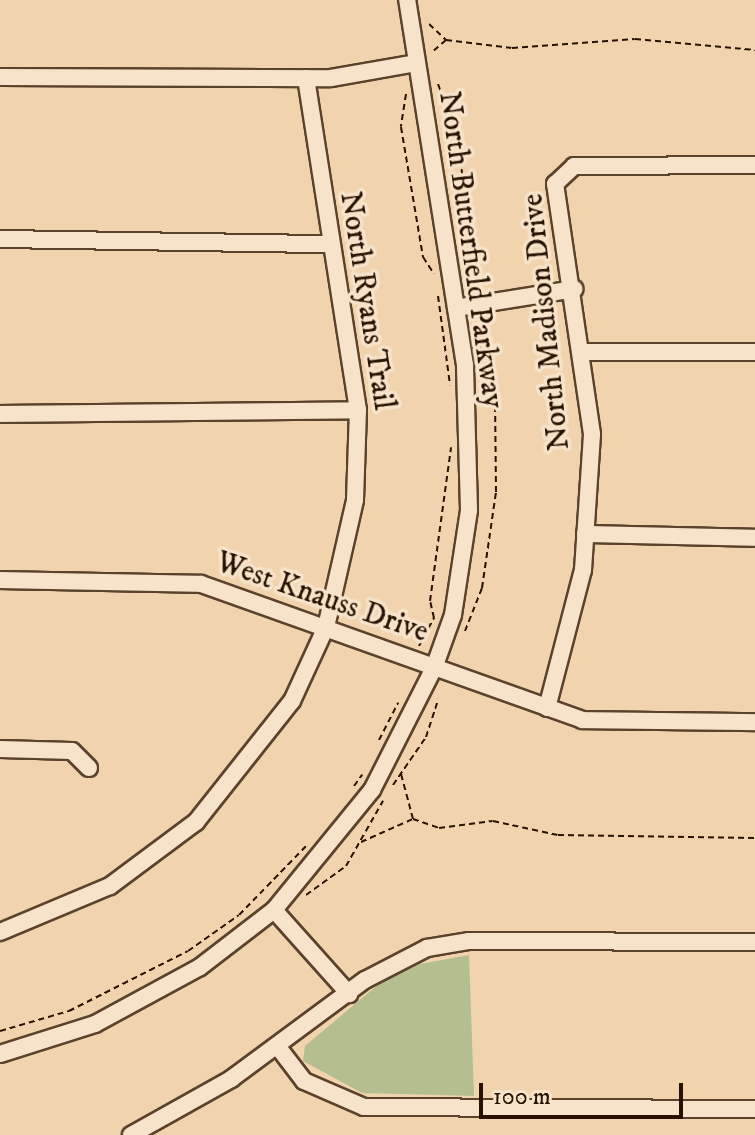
<!DOCTYPE html>
<style>
body{margin:0}
#map{position:relative;width:755px;height:1135px;overflow:hidden;background:#f1d4ad;font-family:"IM FELL DW Pica",serif}
div>[style]{position:absolute}
.green>*{inset:0;background:#b5be8e}
.path>*{height:2px;margin-top:-1px;transform-origin:0;background:repeating-linear-gradient(90deg,#271100 0 6px,transparent 0 10px)}
.roads{filter:drop-shadow(2px 0 #5a422b) drop-shadow(-2px 0 #5a422b) drop-shadow(0 2px #5a422b) drop-shadow(0 -2px #5a422b)}
.minor>*{height:16px;margin:-8px;padding:0 8px;transform-origin:8px;border-radius:8px;background:#f6e3ca}
span{translate:-50% -50%;white-space:nowrap;text-align:center;line-height:1.15;-webkit-text-stroke:7px #f6e3ca;paint-order:stroke}
.street-label{font-size:30px;color:#271100}
.scale{position:absolute;left:479px;top:1083px;width:204px;height:36px;box-sizing:border-box;border:4px solid #271100;border-top:0;padding-left:10px;font-size:24px;line-height:28px;white-space:nowrap;color:#271100;-webkit-text-stroke:6px #f6e3ca;paint-order:stroke}
</style>
<div id="map">
<div class="green">
<div style="clip-path:polygon(469px 955px,474px 1096px,362px 1093px,303px 1061px,305px 1046px,380px 983px,420px 964px)"></div>
</div>
<div class="path">
<div style="left:429px;top:24px;width:23px;rotate:43deg"></div>
<div style="left:446px;top:40px;width:18px;rotate:139deg"></div>
<div style="left:446px;top:40px;width:66px;rotate:6.9deg"></div>
<div style="left:512px;top:48px;width:123px;rotate:-4.2deg"></div>
<div style="left:635px;top:39px;width:121px;rotate:5.2deg"></div>
<div style="left:438px;top:84px;width:49px;rotate:69.7deg"></div>
<div style="left:455px;top:130px;width:104px;rotate:80.6deg"></div>
<div style="left:472px;top:233px;width:40px;rotate:95.7deg"></div>
<div style="left:406px;top:94px;width:33px;rotate:99deg"></div>
<div style="left:401px;top:127px;width:132px;rotate:80.4deg"></div>
<div style="left:423px;top:257px;width:20px;rotate:57deg"></div>
<div style="left:438px;top:296px;width:90px;rotate:82.3deg"></div>
<div style="left:465px;top:631px;width:46px;rotate:-68.4deg"></div>
<div style="left:482px;top:588px;width:97px;rotate:-81.7deg"></div>
<div style="left:496px;top:492px;width:94px;rotate:-90.6deg"></div>
<div style="left:495px;top:398px;width:59px;rotate:-106.9deg"></div>
<div style="left:419px;top:646px;width:32px;rotate:-62deg"></div>
<div style="left:434px;top:618px;width:17px;rotate:-103deg"></div>
<div style="left:430px;top:601px;width:155px;rotate:-82.2deg"></div>
<div style="left:379px;top:740px;width:42px;rotate:-62.8deg"></div>
<div style="left:393px;top:785px;width:58px;rotate:-55.5deg"></div>
<div style="left:426px;top:737px;width:40px;rotate:-72deg"></div>
<div style="left:354px;top:786px;width:14px;rotate:-54deg"></div>
<div style="left:413px;top:819px;width:28px;rotate:19deg"></div>
<div style="left:439px;top:828px;width:54px;rotate:-7.4deg"></div>
<div style="left:493px;top:821px;width:66px;rotate:12.2deg"></div>
<div style="left:558px;top:835px;width:197px;rotate:0.9deg"></div>
<div style="left:361px;top:842px;width:57px;rotate:-23.9deg"></div>
<div style="left:413px;top:819px;width:47px;rotate:-104.9deg"></div>
<div style="left:306px;top:895px;width:49px;rotate:-35.9deg"></div>
<div style="left:346px;top:866px;width:75px;rotate:-60.4deg"></div>
<div style="left:0;top:1031px;width:72px;rotate:-16.2deg"></div>
<div style="left:69px;top:1011px;width:133px;rotate:-26.8deg"></div>
<div style="left:188px;top:951px;width:62px;rotate:-35.2deg"></div>
<div style="left:239px;top:915px;width:99px;rotate:-45.8deg"></div>
</div>
<div class="roads">
<div class="minor">
<div style="left:0;top:77px;width:331px;rotate:0.2deg"></div>
<div style="left:331px;top:78px;width:86px;rotate:-10deg"></div>
<div style="left:0;top:239px;width:330px;rotate:0.9deg"></div>
<div style="left:456px;top:308px;width:120px;rotate:-9.1deg"></div>
<div style="left:583px;top:352px;width:172px"></div>
<div style="left:0;top:414px;width:358px;rotate:-0.6deg"></div>
<div style="left:585px;top:534px;width:170px;rotate:1.3deg"></div>
<div style="left:0;top:580px;width:201px;rotate:1.1deg"></div>
<div style="left:201px;top:584px;width:405px;rotate:19.6deg"></div>
<div style="left:582px;top:720px;width:173px;rotate:0.7deg"></div>
<div style="left:547px;top:708px;width:143px;rotate:-75.4deg"></div>
<div style="left:583px;top:570px;width:136px;rotate:-86.2deg"></div>
<div style="left:592px;top:434px;width:253px;rotate:-98.4deg"></div>
<div style="left:555px;top:184px;width:26px;rotate:-43deg"></div>
<div style="left:574px;top:166px;width:181px;rotate:-0.3deg"></div>
<div style="left:0;top:749px;width:72px;rotate:1.6deg"></div>
<div style="left:72px;top:751px;width:24px;rotate:45deg"></div>
<div style="left:274px;top:910px;width:113px;rotate:48.2deg"></div>
<div style="left:0;top:932px;width:119px;rotate:-22.7deg"></div>
<div style="left:110px;top:886px;width:107px;rotate:-36.7deg"></div>
<div style="left:196px;top:822px;width:154px;rotate:-51.6deg"></div>
<div style="left:292px;top:701px;width:81px;rotate:-65.3deg"></div>
<div style="left:326px;top:627px;width:130px;rotate:-77.1deg"></div>
<div style="left:355px;top:500px;width:90px;rotate:-88.1deg"></div>
<div style="left:358px;top:410px;width:336px;rotate:-98.9deg"></div>
<div style="left:278px;top:1047px;width:43px;rotate:52.6deg"></div>
<div style="left:304px;top:1081px;width:65px;rotate:23.4deg"></div>
<div style="left:364px;top:1107px;width:391px;rotate:0.3deg"></div>
<div style="left:0;top:1054px;width:100px;rotate:-17.5deg"></div>
<div style="left:95px;top:1024px;width:119px;rotate:-28.5deg"></div>
<div style="left:200px;top:967px;width:93px;rotate:-37.6deg"></div>
<div style="left:274px;top:910px;width:155px;rotate:-50.8deg"></div>
<div style="left:372px;top:790px;width:137px;rotate:-63.1deg"></div>
<div style="left:434px;top:668px;width:56px;rotate:-70.3deg"></div>
<div style="left:453px;top:615px;width:106px;rotate:-81.3deg"></div>
<div style="left:469px;top:510px;width:145px;rotate:-91.6deg"></div>
<div style="left:465px;top:365px;width:370px;rotate:-99deg"></div>
<div style="left:131px;top:1135px;width:115px;rotate:-29.2deg"></div>
<div style="left:231px;top:1079px;width:167px;rotate:-36.5deg"></div>
<div style="left:365px;top:980px;width:70px;rotate:-27.3deg"></div>
<div style="left:427px;top:948px;width:43px;rotate:-9.5deg"></div>
<div style="left:469px;top:941px;width:286px;rotate:0.2deg"></div>
</div>
</div>
<div class="street-label">
<span style="left:470px;top:250px;rotate:82deg">North Butterfield Parkway</span>
<span style="left:366px;top:301px;rotate:81deg">North Ryans Trail</span>
<span style="left:547px;top:322px;rotate:-96deg">North Madison Drive</span>
<span style="left:322px;top:598px;rotate:19deg">West Knauss Drive</span>
</div>
<div class="scale">100 m</div>
</div>
